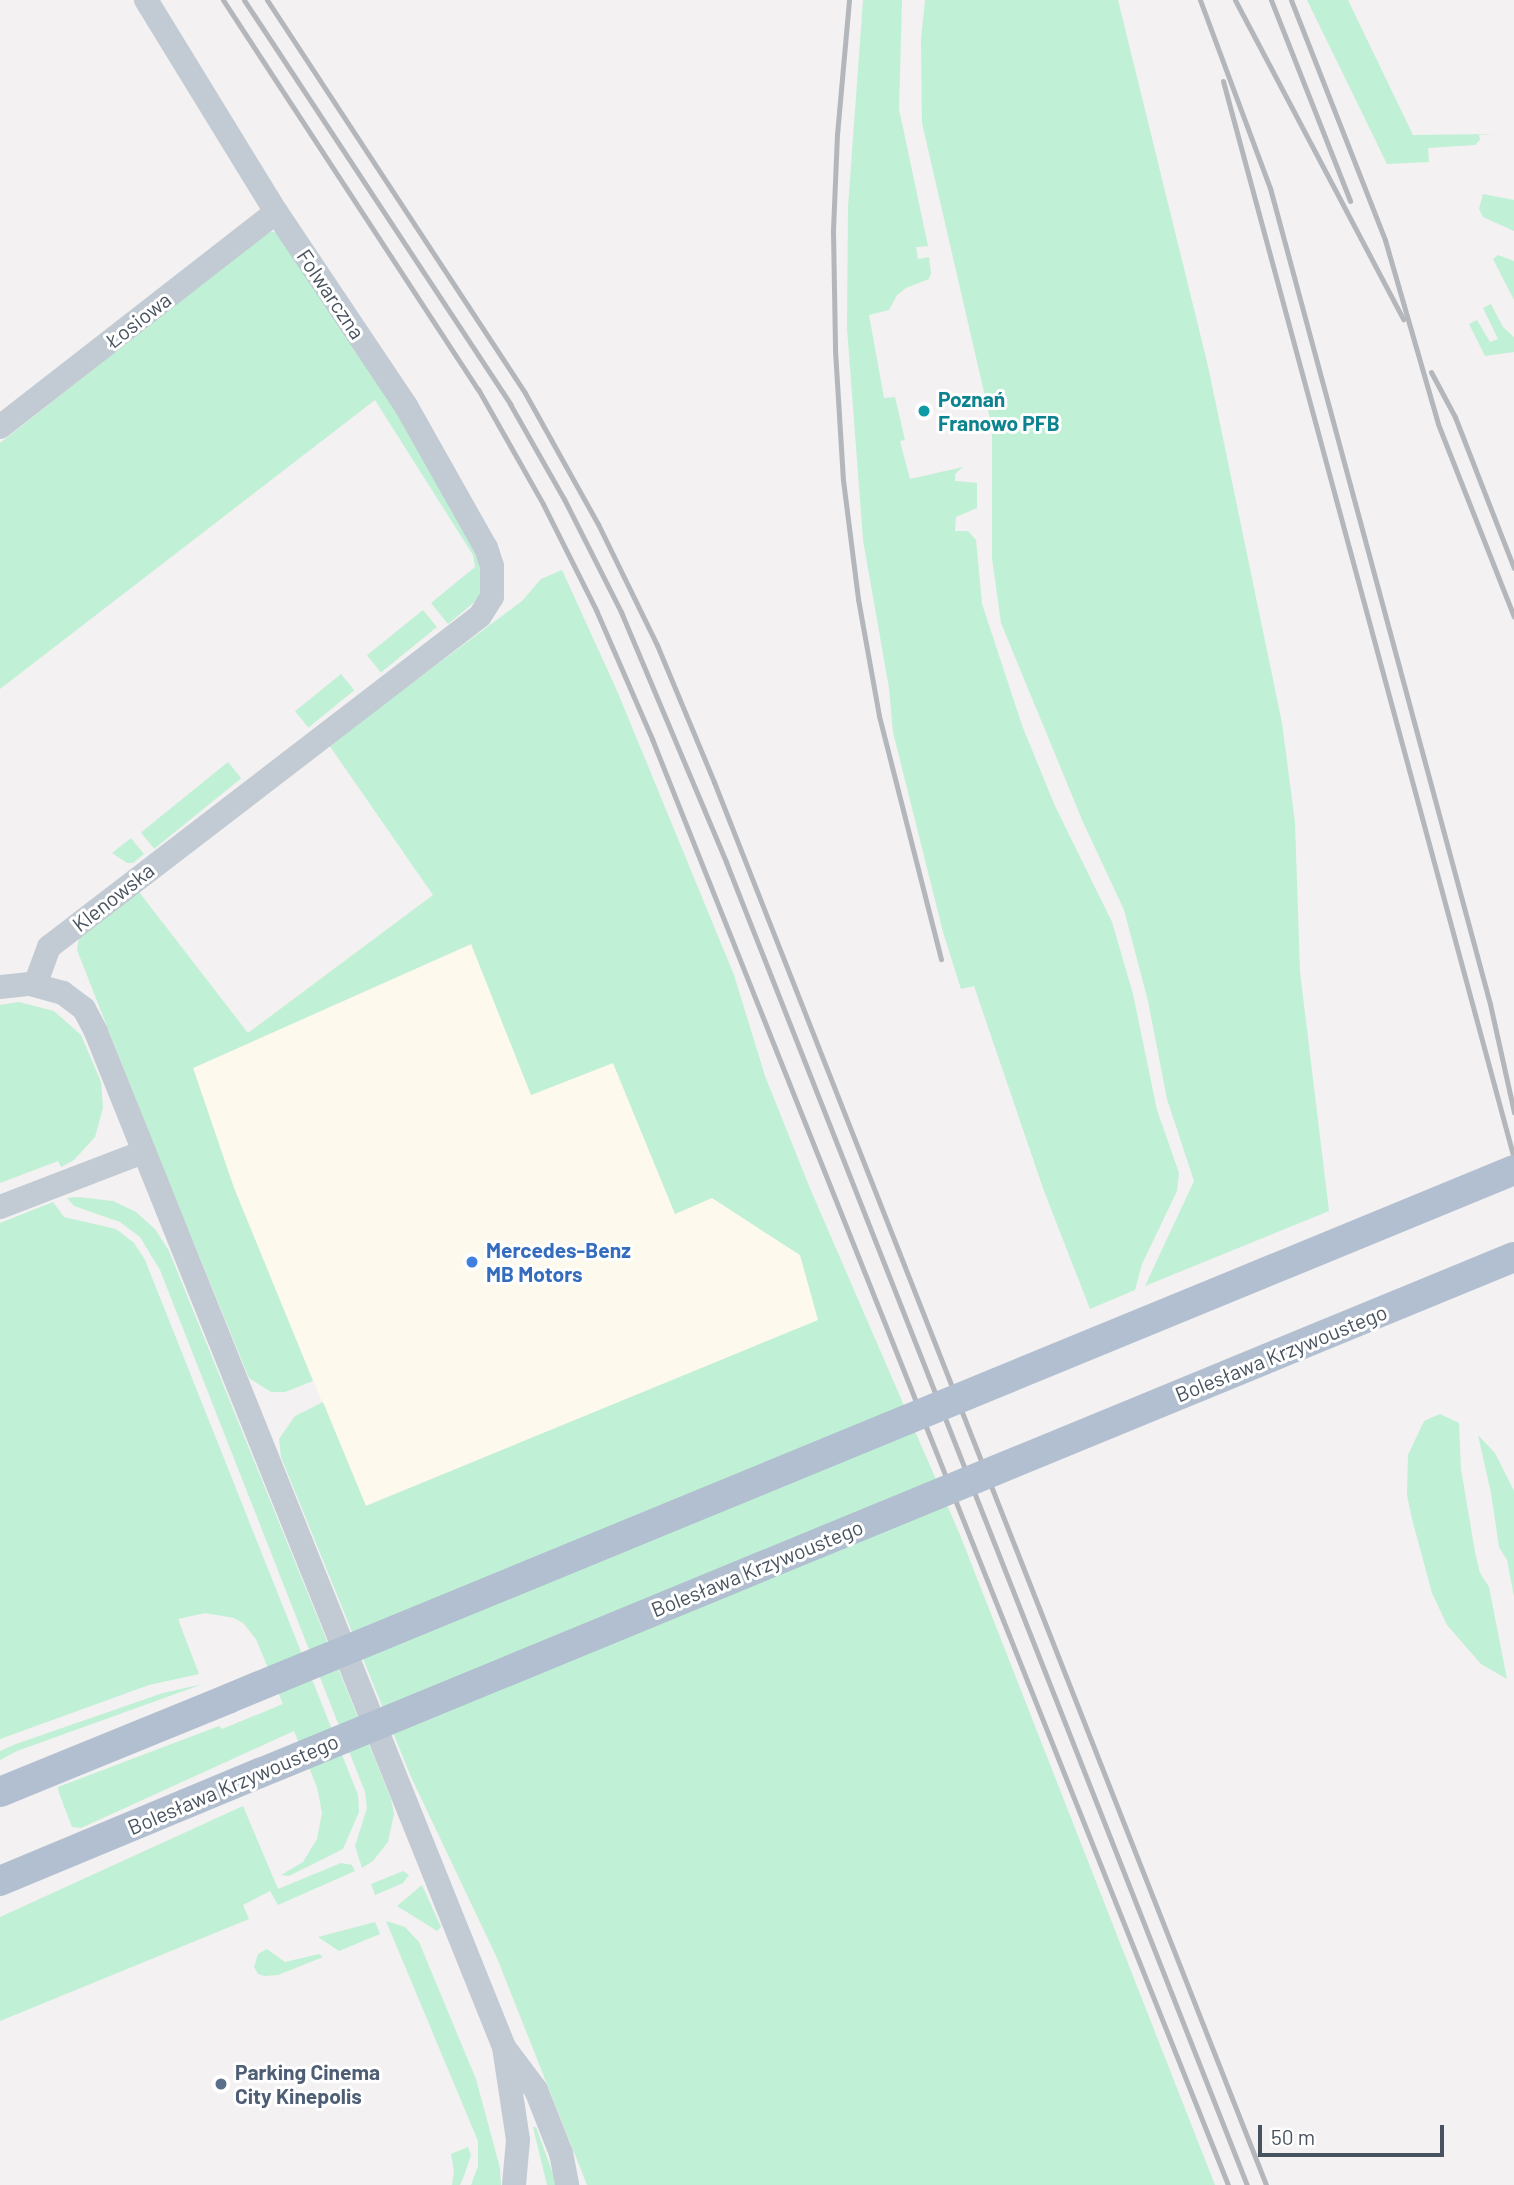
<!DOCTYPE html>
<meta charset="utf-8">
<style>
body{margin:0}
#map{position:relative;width:1514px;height:2185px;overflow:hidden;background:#f3f1f1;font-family:Barlow,sans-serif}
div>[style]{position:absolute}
.commercial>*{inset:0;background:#fdf9ec}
.green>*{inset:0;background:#c0f0d5;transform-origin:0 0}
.minor>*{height:24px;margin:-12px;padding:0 12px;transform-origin:12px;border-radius:12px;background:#c2cbd3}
.major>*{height:30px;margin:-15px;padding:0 15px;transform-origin:15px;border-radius:15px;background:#b1bfd0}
.rail>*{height:5px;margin:-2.5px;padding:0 2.5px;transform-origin:2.5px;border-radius:2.5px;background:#b3b6bb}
.major-bridge>*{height:30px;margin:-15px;padding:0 15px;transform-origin:15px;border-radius:15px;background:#b1bfd0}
.dots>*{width:19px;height:19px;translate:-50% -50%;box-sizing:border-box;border:4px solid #fff;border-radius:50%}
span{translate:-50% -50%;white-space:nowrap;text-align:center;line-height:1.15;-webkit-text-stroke:6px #fff;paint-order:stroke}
.street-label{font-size:21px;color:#48535f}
.culture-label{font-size:21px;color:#0d838f;font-weight:700}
.left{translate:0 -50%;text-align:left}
.shop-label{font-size:21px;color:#366cbe;font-weight:700}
.service-label{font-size:21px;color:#4e5e75;font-weight:700}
.scale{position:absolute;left:1258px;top:2125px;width:186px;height:32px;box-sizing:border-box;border:4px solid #48535f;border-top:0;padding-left:9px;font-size:21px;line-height:24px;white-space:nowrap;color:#48535f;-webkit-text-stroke:5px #fff;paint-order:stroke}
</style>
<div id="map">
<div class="commercial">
<div style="clip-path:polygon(472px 944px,531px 1095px,613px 1063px,675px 1214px,712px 1198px,800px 1255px,819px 1320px,365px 1506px,234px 1188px,193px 1068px)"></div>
</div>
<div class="green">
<div style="clip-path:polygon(863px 0,902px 0,899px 109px,928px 246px,916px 247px,918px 259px,929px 257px,931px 273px,929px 279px,906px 288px,897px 295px,889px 310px,869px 315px,884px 398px,895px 397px,905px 440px,900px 441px,910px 479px,963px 467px,955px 474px,955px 481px,977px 483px,977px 508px,956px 517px,955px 531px,968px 531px,976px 540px,982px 604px,1023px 728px,1055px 806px,1112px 922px,1133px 994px,1157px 1110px,1179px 1173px,1177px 1191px,1142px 1264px,1135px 1290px,1090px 1309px,1044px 1191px,974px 986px,961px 989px,943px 932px,893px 732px,889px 688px,863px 540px,847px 328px,848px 207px)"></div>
<div style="clip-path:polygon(925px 0,1118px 0,1208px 366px,1282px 723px,1295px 822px,1300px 972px,1329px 1211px,1145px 1286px,1194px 1181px,1167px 1099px,1148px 1001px,1124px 910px,1083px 822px,1001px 623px,992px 558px,992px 427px,922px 123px,921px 39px)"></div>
<div style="clip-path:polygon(1307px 0,1348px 0,1413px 135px,1494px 134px,1479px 135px,1480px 140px,1475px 145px,1428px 148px,1429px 162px,1387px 164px)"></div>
<div style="clip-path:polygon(1483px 194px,1514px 200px,1514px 231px,1483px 217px,1479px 209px)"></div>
<div style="clip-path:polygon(269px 231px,278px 233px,357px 344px,481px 558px,482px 591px,477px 600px,448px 624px,431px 603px,475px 567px,473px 555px,375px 400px,0 689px,0 443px)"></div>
<div style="clip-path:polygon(1498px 255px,1514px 261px,1514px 300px,1493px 259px)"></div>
<div style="clip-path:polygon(1491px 304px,1503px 327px,1514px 337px,1514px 352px,1485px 356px,1469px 324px,1477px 320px,1490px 342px,1498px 339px,1483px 308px)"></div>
<div style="clip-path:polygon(562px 570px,618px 693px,734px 975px,765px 1076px,809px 1186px,960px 1535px,1215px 2185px,587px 2185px,497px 1958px,411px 1777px,281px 1457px,279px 1439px,295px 1416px,323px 1402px,366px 1506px,818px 1320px,800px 1255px,712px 1198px,675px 1214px,613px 1063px,531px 1095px,471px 944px,193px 1068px,234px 1188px,313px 1381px,285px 1392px,271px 1392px,249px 1378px,149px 1133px,77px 950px,79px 938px,139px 892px,248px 1033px,433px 895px,329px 745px,522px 601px,541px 579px)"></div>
<div style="left:423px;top:610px;width:22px;height:72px;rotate:51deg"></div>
<div style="left:341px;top:674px;width:21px;height:59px;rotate:51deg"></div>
<div style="left:228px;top:762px;width:21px;height:112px;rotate:51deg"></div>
<div style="clip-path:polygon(131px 838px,144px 854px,133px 863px,127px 863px,112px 853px)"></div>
<div style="clip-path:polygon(19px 1002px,54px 1011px,81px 1035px,101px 1082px,103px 1108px,95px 1137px,74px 1160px,61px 1167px,58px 1161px,0 1183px,0 1005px)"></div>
<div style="clip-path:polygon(78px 1197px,113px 1201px,136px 1212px,155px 1229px,169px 1251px,391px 1799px,394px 1814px,388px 1842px,373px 1861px,362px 1868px,355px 1846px,367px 1808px,365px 1792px,160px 1270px,140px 1237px,120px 1222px,74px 1206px,67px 1198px)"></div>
<div style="clip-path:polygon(53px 1202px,64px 1217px,116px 1229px,134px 1243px,145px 1260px,358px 1795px,359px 1812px,343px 1849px,289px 1876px,281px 1875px,303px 1862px,317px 1839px,322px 1813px,317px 1787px,294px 1731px,81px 1828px,72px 1827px,59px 1793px,58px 1787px,219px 1726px,222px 1729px,283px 1704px,256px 1639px,243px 1623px,234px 1618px,205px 1613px,178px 1619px,199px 1674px,149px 1685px,0 1739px,0 1223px)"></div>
<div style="clip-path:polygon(1440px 1414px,1459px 1423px,1461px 1469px,1475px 1552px,1480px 1573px,1489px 1587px,1507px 1679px,1481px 1664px,1447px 1625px,1432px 1593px,1412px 1519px,1407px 1495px,1408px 1455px,1424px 1421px)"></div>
<div style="clip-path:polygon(1478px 1435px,1495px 1453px,1514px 1491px,1514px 1597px,1507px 1560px,1499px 1547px,1491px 1493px)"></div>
<div style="clip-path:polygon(203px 1684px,17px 1751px,0 1760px,0 1751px,16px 1744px,163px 1693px)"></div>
<div style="clip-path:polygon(243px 1806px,278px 1889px,341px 1863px,352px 1865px,355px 1871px,278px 1905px,270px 1891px,243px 1905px,249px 1919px,0 2021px,0 1917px)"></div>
<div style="clip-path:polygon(403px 1871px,409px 1875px,403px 1883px,375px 1895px,371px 1884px)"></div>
<div style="clip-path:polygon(422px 1885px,441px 1927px,437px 1931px,397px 1906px)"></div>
<div style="clip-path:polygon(386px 1921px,405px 1927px,419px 1942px,476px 2079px,500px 2168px,501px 2185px,471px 2185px,478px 2166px,478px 2141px)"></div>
<div style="clip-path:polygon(375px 1922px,380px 1934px,339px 1951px,318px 1937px)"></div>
<div style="clip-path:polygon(267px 1949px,285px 1962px,319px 1954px,323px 1957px,278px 1975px,265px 1976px,258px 1974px,254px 1967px,258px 1954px)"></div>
<div style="clip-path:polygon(533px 2127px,536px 2127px,557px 2185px,547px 2185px)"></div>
<div style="clip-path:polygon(468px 2147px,471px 2155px,464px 2176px,460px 2185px,452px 2185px,454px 2171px,451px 2154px)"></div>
</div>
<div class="minor">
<div style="left:0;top:427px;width:350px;rotate:-37.9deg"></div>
<div style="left:35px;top:985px;width:40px;rotate:-69.8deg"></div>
<div style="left:49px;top:947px;width:543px;rotate:-37.52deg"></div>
<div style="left:480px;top:616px;width:22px;rotate:-58deg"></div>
<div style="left:492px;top:597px;width:31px;rotate:-90deg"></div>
<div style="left:492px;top:566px;width:19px;rotate:-108deg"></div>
<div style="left:486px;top:548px;width:163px;rotate:-119.4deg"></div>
<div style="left:406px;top:406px;width:234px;rotate:-123.8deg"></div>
<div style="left:276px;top:212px;width:249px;rotate:-121.5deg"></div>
<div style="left:0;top:987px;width:30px;rotate:-6deg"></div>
<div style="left:30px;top:984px;width:34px;rotate:15deg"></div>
<div style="left:63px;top:993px;width:26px;rotate:37deg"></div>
<div style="left:84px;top:1009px;width:26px;rotate:62deg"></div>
<div style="left:96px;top:1032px;width:1094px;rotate:68.1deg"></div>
<div style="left:504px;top:2047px;width:94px;rotate:81.4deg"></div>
<div style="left:518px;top:2140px;width:45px;rotate:95.1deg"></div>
<div style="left:0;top:1207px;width:153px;rotate:-21deg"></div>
<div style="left:506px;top:2050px;width:50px;rotate:53.1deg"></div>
<div style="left:536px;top:2090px;width:68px;rotate:68.4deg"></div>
<div style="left:561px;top:2153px;width:33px;rotate:79deg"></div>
</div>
<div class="major">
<div style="left:0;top:1792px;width:248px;rotate:-22.2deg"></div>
<div style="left:0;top:1881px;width:282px;rotate:-22.6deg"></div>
</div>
<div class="rail">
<div style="left:223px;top:0;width:465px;rotate:56.8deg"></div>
<div style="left:478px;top:389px;width:132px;rotate:60.5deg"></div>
<div style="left:543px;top:504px;width:119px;rotate:63.4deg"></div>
<div style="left:596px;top:610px;width:141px;rotate:66.5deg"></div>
<div style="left:652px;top:739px;width:1556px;rotate:68.28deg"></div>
<div style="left:244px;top:0;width:484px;rotate:56.6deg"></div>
<div style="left:510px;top:404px;width:109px;rotate:60.4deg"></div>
<div style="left:564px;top:499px;width:127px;rotate:63.2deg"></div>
<div style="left:621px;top:612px;width:271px;rotate:67.2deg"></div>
<div style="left:726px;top:862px;width:1422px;rotate:68.51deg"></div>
<div style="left:267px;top:0;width:470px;rotate:56.7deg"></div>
<div style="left:525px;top:393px;width:150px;rotate:60.9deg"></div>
<div style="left:598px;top:524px;width:135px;rotate:64deg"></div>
<div style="left:657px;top:645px;width:148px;rotate:67.4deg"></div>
<div style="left:714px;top:782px;width:1508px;rotate:68.52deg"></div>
<div style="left:849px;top:0;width:135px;rotate:95.1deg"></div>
<div style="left:837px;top:134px;width:97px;rotate:92.4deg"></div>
<div style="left:833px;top:231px;width:119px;rotate:89deg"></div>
<div style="left:835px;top:350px;width:130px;rotate:86.5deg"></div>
<div style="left:843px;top:480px;width:120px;rotate:82.8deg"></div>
<div style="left:858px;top:599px;width:119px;rotate:79.8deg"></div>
<div style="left:879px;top:716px;width:251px;rotate:75.7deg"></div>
<div style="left:1200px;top:0;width:201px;rotate:69.6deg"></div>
<div style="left:1270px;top:188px;width:845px;rotate:74.91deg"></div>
<div style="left:1490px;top:1004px;width:111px;rotate:77.5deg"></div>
<div style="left:1235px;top:0;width:361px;rotate:62.2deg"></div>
<div style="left:1271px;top:0;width:216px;rotate:68.5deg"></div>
<div style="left:1291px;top:0;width:258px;rotate:68.6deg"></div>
<div style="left:1385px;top:240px;width:191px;rotate:73.9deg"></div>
<div style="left:1438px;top:424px;width:207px;rotate:68.5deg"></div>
<div style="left:1223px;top:81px;width:1117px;rotate:74.89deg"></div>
<div style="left:1431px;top:372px;width:51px;rotate:61.9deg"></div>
<div style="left:1455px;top:417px;width:162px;rotate:68.7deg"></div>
</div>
<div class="major-bridge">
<div style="left:230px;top:1698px;width:1388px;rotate:-22.35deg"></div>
<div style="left:260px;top:1773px;width:1356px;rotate:-22.37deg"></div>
</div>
<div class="dots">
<div style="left:924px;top:411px;background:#0f9aa8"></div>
<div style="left:472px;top:1262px;background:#3f7fe0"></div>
<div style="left:221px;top:2084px;background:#5c6f8a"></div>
</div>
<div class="street-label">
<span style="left:331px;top:294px;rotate:56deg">Folwarczna</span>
<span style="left:138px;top:320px;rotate:-38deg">Łosiowa</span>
<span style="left:113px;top:897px;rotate:-38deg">Klenowska</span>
<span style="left:1281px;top:1353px;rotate:-22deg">Bolesława Krzywoustego</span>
<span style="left:757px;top:1568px;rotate:-22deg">Bolesława Krzywoustego</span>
<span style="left:233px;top:1784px;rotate:-23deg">Bolesława Krzywoustego</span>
</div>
<div class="culture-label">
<span class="left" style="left:938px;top:411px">Poznań<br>Franowo PFB</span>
</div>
<div class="shop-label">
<span class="left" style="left:486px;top:1262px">Mercedes-Benz<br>MB Motors</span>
</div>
<div class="service-label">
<span class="left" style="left:235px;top:2084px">Parking Cinema<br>City Kinepolis</span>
</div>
<div class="scale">50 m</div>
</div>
